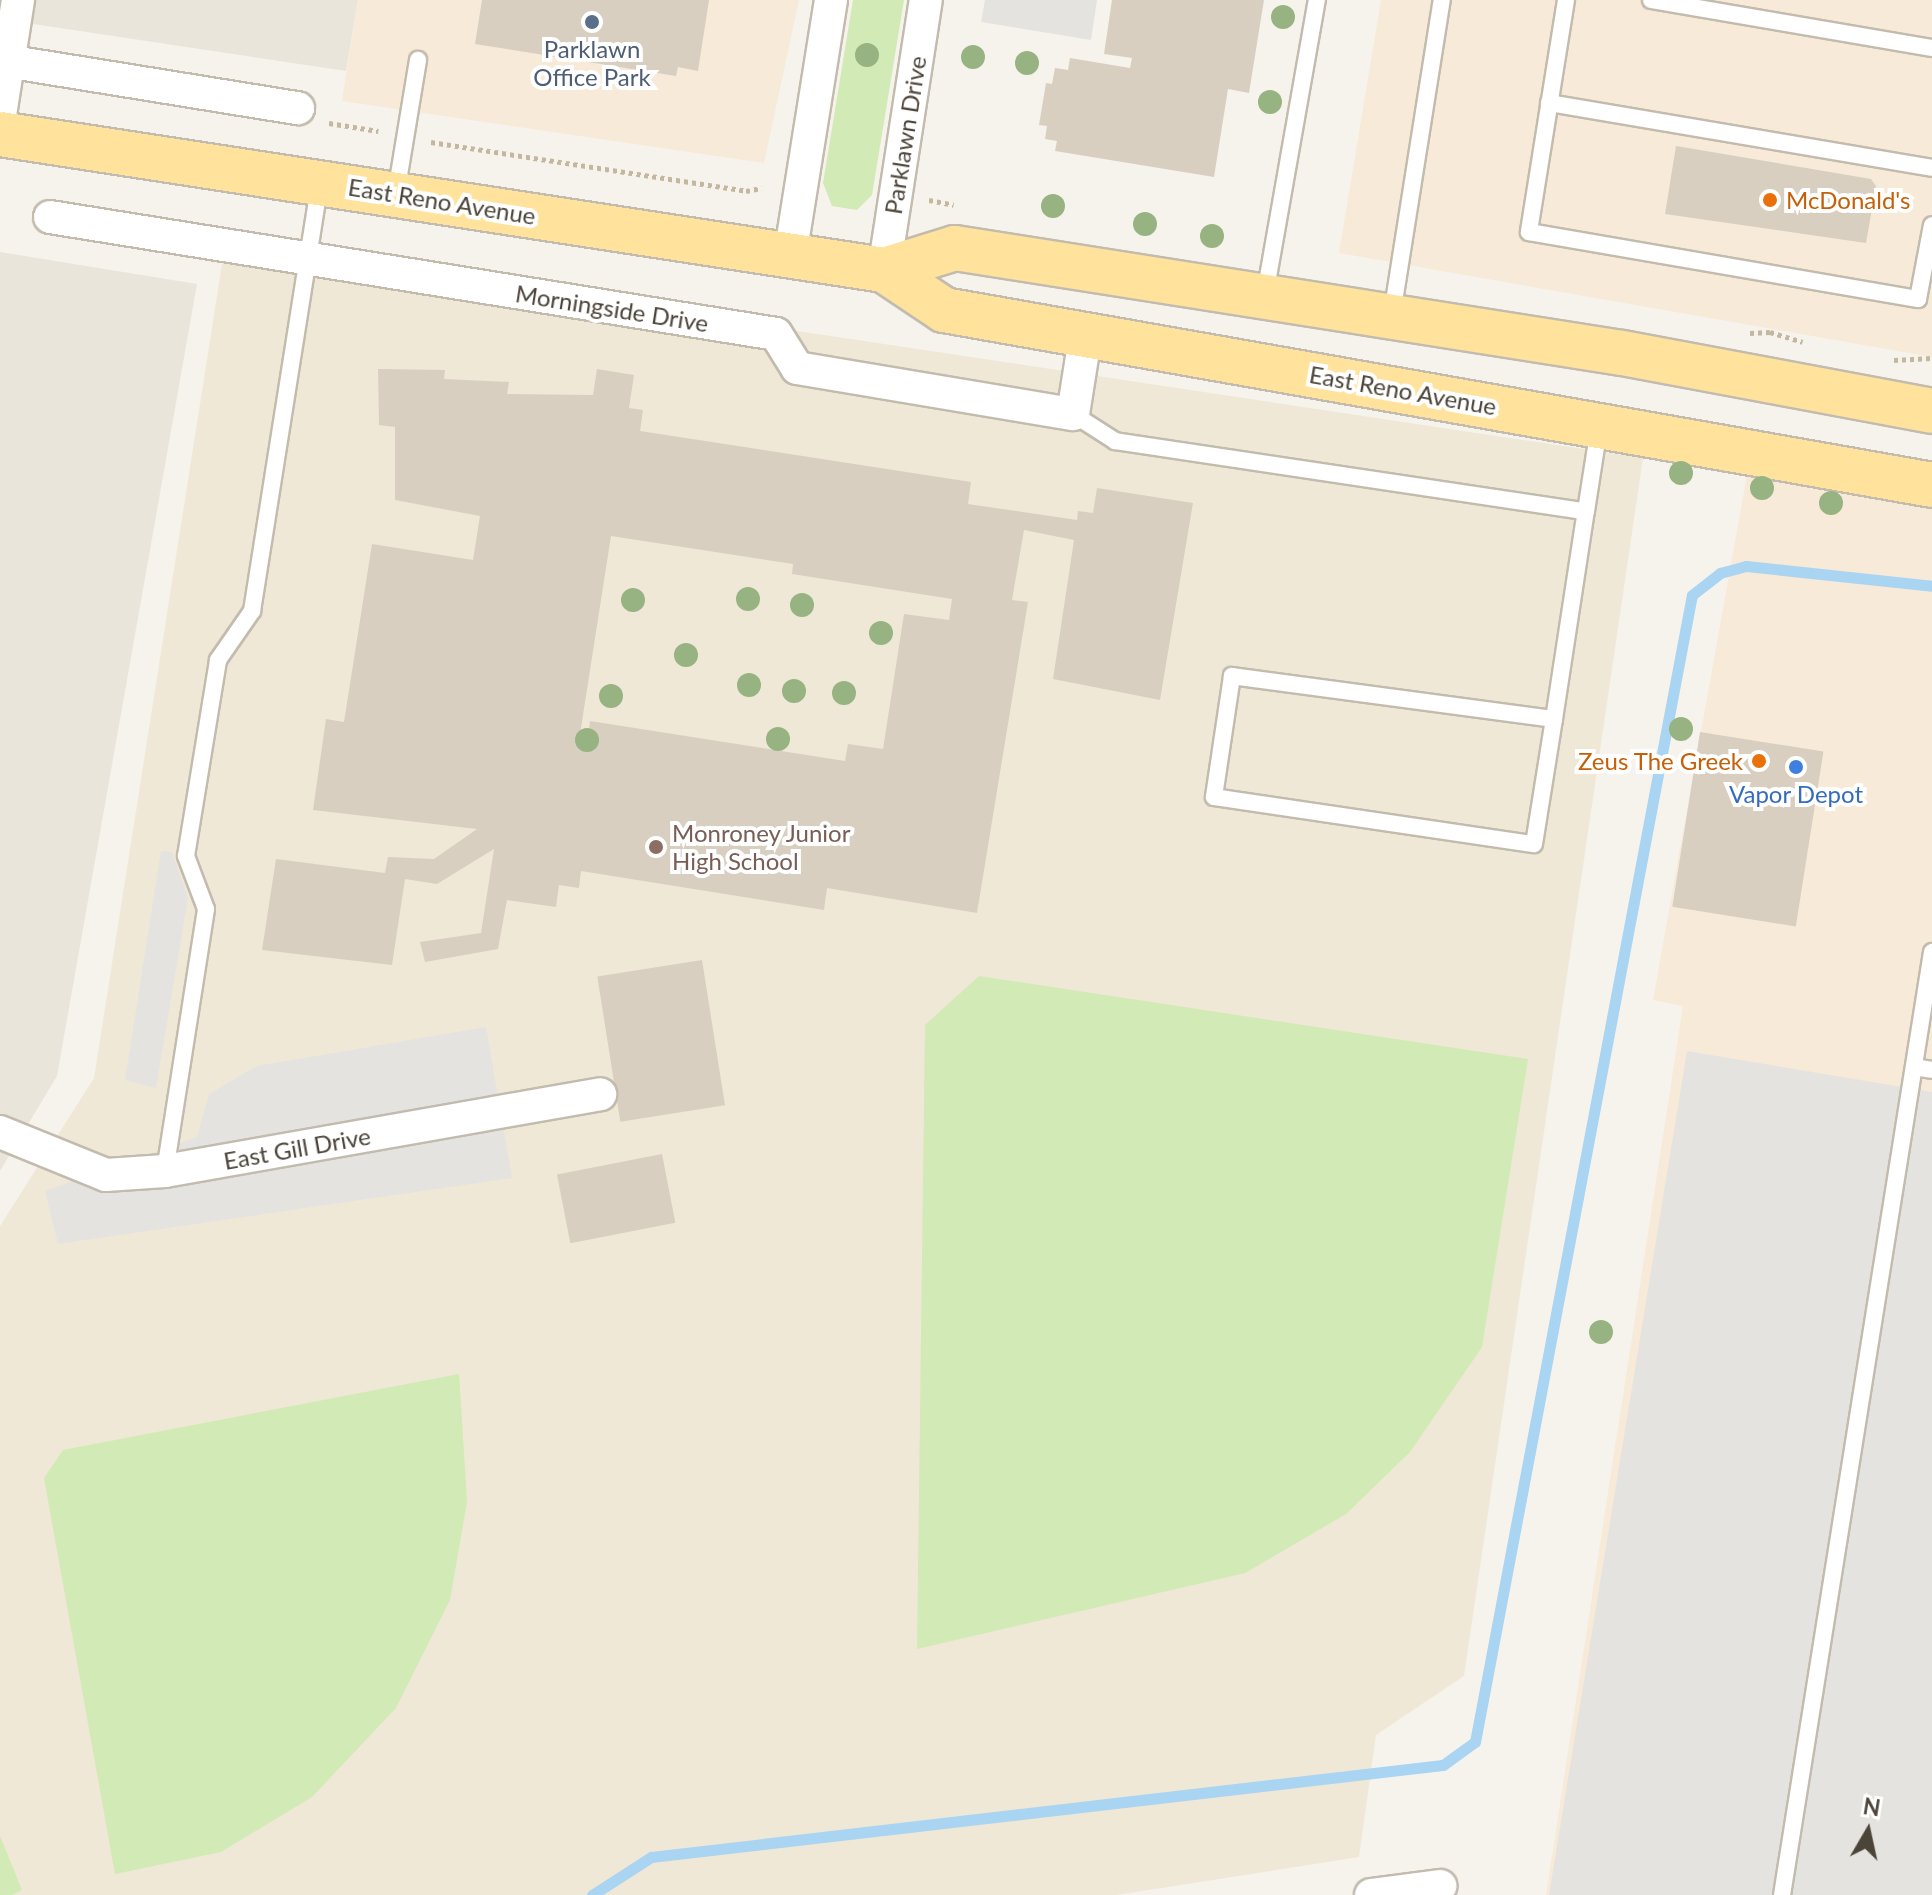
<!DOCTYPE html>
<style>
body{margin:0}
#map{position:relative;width:1932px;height:1895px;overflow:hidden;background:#f6f3ec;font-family:Lato,sans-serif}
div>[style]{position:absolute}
.residential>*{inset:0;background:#eae5da}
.commercial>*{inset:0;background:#f7ead8}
.education>*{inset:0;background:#efe8d6}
.green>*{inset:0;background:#d2eab5}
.parking>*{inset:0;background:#e5e3e0}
.stream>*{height:11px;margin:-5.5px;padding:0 5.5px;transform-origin:5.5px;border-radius:5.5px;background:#a9d4f2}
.building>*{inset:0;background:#d8cfc1;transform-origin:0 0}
.path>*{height:5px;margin-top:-2.5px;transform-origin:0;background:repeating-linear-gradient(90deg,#c4b79f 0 4px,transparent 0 8px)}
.roads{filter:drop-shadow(2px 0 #c2bbae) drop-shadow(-2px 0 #c2bbae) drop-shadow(0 2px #c2bbae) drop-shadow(0 -2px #c2bbae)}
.lane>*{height:16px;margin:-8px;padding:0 8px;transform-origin:8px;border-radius:8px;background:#fff}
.street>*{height:32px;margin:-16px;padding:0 16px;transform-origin:16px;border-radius:16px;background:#fff}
.primary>*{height:44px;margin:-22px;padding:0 22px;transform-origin:22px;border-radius:22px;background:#ffe39c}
.trees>*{width:24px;height:24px;margin:-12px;border-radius:50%;background:#97b381}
.dots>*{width:22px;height:22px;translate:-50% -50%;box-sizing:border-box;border:4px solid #fff;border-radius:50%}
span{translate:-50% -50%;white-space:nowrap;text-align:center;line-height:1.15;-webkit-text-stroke:8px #fff;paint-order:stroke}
.service-label{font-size:24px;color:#4e5e75}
.street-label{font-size:24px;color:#4b4439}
.food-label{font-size:24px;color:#c56008}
.left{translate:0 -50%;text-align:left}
.right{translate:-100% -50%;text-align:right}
.shop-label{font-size:24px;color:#366cbe}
.education-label{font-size:24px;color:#785e54}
.north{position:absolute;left:1828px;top:1791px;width:80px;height:80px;-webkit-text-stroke:6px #fff;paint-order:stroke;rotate:9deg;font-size:22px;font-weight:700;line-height:32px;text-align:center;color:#4b4439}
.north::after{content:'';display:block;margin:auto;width:28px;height:36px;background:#4b4439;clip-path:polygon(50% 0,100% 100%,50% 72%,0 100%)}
</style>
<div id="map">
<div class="residential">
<div style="clip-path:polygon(0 0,358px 0,346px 71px,0 19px)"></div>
<div style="clip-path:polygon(0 252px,197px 284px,57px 1076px,0 1171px)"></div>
</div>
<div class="commercial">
<div style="clip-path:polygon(358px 0,799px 0,764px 163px,342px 101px)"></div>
<div style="clip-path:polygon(1381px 0,1932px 0,1932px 357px,1339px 253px)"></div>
<div style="clip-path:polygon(1747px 475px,1932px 506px,1932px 1895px,1546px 1895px,1683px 1006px,1653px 1000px)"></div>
</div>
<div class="education">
<div style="clip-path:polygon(225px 245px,1643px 458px,1464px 1676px,1376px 1735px,1359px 1857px,1117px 1895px,0 1895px,0 1226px,94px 1078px)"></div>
</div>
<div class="green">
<div style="clip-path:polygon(853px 0,904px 0,872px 195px,857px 210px,832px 206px,823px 183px)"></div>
<div style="clip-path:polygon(979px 976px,1528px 1059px,1482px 1347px,1410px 1452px,1346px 1514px,1245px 1573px,917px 1649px,925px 1025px)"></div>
<div style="clip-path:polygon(459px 1374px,467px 1502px,450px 1600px,396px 1708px,312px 1797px,221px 1852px,115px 1874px,44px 1478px,63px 1450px)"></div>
<div style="clip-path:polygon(0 1836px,22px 1890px,12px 1895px,0 1895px)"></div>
</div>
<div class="parking">
<div style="clip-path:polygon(985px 0,1097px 0,1091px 40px,981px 22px)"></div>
<div style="clip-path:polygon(161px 851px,172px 852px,188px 898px,156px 1088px,125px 1080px)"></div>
<div style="clip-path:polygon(486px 1027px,512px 1178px,58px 1244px,45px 1191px,197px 1137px,209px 1094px,257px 1066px)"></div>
<div style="clip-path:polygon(1687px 1051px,1932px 1092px,1932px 1895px,1549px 1895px)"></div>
</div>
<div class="stream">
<div style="left:592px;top:1895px;width:70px;rotate:-32.8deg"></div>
<div style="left:651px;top:1857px;width:797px;rotate:-6.63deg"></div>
<div style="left:1443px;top:1765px;width:39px;rotate:-36deg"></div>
<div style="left:1475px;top:1742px;width:1167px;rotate:-79.29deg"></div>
<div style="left:1692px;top:595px;width:36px;rotate:-38deg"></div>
<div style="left:1720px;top:573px;width:27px;rotate:-15deg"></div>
<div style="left:1746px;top:566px;width:187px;rotate:6.1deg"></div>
</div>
<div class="building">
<div style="clip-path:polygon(482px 0,709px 0,698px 71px,678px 67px,676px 76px,475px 44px)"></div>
<div style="clip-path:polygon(1112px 0,1264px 0,1249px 93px,1228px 89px,1214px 177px,1055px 151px,1057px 141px,1045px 139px,1047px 126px,1039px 125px,1046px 83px,1052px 84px,1055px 68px,1068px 70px,1070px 58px,1130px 68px,1132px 58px,1104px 54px)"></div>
<div style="clip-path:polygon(1676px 146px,1871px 179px,1876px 186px,1866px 243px,1665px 214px)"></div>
<div style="clip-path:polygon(evenodd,378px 369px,445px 370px,444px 379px,509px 382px,507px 394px,593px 395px,597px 369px,634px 375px,629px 408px,643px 410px,640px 431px,971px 482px,968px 504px,1077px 520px,1078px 511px,1093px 513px,1097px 488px,1193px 503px,1160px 700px,1053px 679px,1074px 540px,1024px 530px,1012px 600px,1028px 602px,977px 913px,827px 888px,824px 910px,581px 871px,579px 888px,559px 885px,556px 907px,507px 900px,498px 949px,425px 962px,420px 942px,481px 933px,494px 849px,437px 884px,405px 879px,392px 965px,262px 950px,276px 859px,385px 873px,388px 857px,434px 859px,477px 829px,313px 810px,326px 719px,344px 722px,372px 544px,473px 560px,480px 516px,395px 500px,395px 427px,379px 425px,378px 369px,611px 536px,793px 564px,792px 574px,952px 599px,949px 620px,904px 614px,883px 749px,848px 744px,845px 761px,590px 721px,587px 749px,578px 747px,611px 536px)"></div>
<div style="left:1700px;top:732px;width:125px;height:177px;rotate:9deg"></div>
<div style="left:702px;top:960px;width:147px;height:106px;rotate:81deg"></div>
<div style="left:662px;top:1154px;width:70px;height:107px;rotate:79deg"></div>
</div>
<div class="path">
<div style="left:329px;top:123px;width:50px;rotate:9.3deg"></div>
<div style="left:431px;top:142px;width:319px;rotate:8.8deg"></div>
<div style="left:746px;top:191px;width:16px;rotate:-11deg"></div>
<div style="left:929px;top:200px;width:25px;rotate:11deg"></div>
<div style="left:1750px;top:333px;width:20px;rotate:-3deg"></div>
<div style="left:1770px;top:332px;width:34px;rotate:17deg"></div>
<div style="left:1894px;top:360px;width:38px;rotate:-3deg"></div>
</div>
<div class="roads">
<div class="lane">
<div style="left:1566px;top:0;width:235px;rotate:99.1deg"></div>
<div style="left:1529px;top:232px;width:395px;rotate:9.8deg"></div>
<div style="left:1918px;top:299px;width:75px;rotate:-79.3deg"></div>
<div style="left:1651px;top:0;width:285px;rotate:9.7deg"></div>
<div style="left:1549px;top:103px;width:388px;rotate:9.6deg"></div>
<div style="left:396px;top:193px;width:135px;rotate:-80.6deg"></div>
<div style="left:1265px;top:294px;width:299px;rotate:-80deg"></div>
<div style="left:1392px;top:314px;width:318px;rotate:-81deg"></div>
<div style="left:1073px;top:414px;width:50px;rotate:32.7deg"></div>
<div style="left:1115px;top:441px;width:476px;rotate:8.5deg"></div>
<div style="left:1554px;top:719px;width:325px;rotate:-172.4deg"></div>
<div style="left:1232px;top:676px;width:122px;rotate:98.5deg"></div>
<div style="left:1214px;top:797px;width:323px;rotate:8.4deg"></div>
<div style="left:1534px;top:844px;width:127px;rotate:-80.9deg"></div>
<div style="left:1554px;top:719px;width:210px;rotate:-81.3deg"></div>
<div style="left:1586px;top:511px;width:84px;rotate:-81.1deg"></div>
<div style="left:1914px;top:1067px;width:18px;rotate:9deg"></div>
<div style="left:165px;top:1171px;width:265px;rotate:-81.1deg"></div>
<div style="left:206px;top:909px;width:57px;rotate:-110.7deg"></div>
<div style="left:186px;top:856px;width:199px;rotate:-80.7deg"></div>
<div style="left:218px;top:660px;width:60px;rotate:-55.2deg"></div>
<div style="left:252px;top:611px;width:430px;rotate:-81deg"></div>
<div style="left:1782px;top:1895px;width:955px;rotate:-80.96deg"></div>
</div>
<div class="street">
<div style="left:0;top:60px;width:302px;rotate:9.2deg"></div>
<div style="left:0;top:115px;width:116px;rotate:-81.1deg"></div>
<div style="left:50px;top:217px;width:735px;rotate:9.15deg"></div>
<div style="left:776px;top:334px;width:40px;rotate:58deg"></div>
<div style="left:797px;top:368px;width:280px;rotate:9.5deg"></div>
<div style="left:1073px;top:414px;width:83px;rotate:-81deg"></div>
<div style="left:790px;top:256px;width:259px;rotate:-80.9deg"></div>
<div style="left:884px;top:270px;width:273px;rotate:-81.2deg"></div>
<div style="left:0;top:1132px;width:114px;rotate:22.1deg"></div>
<div style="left:106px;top:1175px;width:59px;rotate:-3.9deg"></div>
<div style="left:165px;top:1171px;width:442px;rotate:-10deg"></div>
<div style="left:1371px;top:1895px;width:70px;rotate:-7.4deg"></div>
</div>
<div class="primary">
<div style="left:0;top:134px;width:894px;rotate:8.75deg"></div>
<div style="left:884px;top:270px;width:72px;rotate:33.7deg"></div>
<div style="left:944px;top:310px;width:1003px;rotate:10.04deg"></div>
<div style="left:884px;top:270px;width:74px;rotate:-17.2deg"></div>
<div style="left:955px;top:248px;width:675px;rotate:8.95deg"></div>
<div style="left:1622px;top:353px;width:315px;rotate:10.6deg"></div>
</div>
</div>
<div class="trees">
<div style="left:1283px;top:17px"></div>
<div style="left:867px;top:55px"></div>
<div style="left:973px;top:57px"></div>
<div style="left:1027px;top:63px"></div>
<div style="left:1270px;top:102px"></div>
<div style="left:1053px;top:206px"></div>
<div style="left:1145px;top:224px"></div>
<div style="left:1212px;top:236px"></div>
<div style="left:1681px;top:473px"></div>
<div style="left:1762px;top:488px"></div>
<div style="left:1831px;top:503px"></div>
<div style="left:748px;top:599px"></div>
<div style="left:633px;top:600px"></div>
<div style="left:802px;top:605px"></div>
<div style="left:881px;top:633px"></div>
<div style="left:686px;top:655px"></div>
<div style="left:749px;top:685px"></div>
<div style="left:794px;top:691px"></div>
<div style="left:844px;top:693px"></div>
<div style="left:611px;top:696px"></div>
<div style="left:1681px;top:729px"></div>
<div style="left:778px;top:739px"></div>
<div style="left:587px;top:740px"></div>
<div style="left:1601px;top:1332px"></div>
</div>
<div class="dots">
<div style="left:592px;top:22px;background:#5c6f8a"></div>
<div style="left:1770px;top:200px;background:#e8710a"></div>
<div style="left:1759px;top:761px;background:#e8710a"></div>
<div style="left:1796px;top:767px;background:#3f7fe0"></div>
<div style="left:656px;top:847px;background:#8d6e63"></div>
</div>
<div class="service-label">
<span style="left:592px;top:63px">Parklawn<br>Office Park</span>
</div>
<div class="street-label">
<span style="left:905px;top:135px;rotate:-81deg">Parklawn Drive</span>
<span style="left:442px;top:201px;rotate:9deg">East Reno Avenue</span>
<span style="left:612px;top:308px;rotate:9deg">Morningside Drive</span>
<span style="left:1403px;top:390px;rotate:10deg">East Reno Avenue</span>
<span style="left:297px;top:1148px;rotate:-10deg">East Gill Drive</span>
</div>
<div class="food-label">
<span class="left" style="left:1786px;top:200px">McDonald's</span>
<span class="right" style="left:1743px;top:761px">Zeus The Greek</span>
</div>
<div class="shop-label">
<span style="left:1796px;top:794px">Vapor Depot</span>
</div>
<div class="education-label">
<span class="left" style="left:672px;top:847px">Monroney Junior<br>High School</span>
</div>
<div class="north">N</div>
</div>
